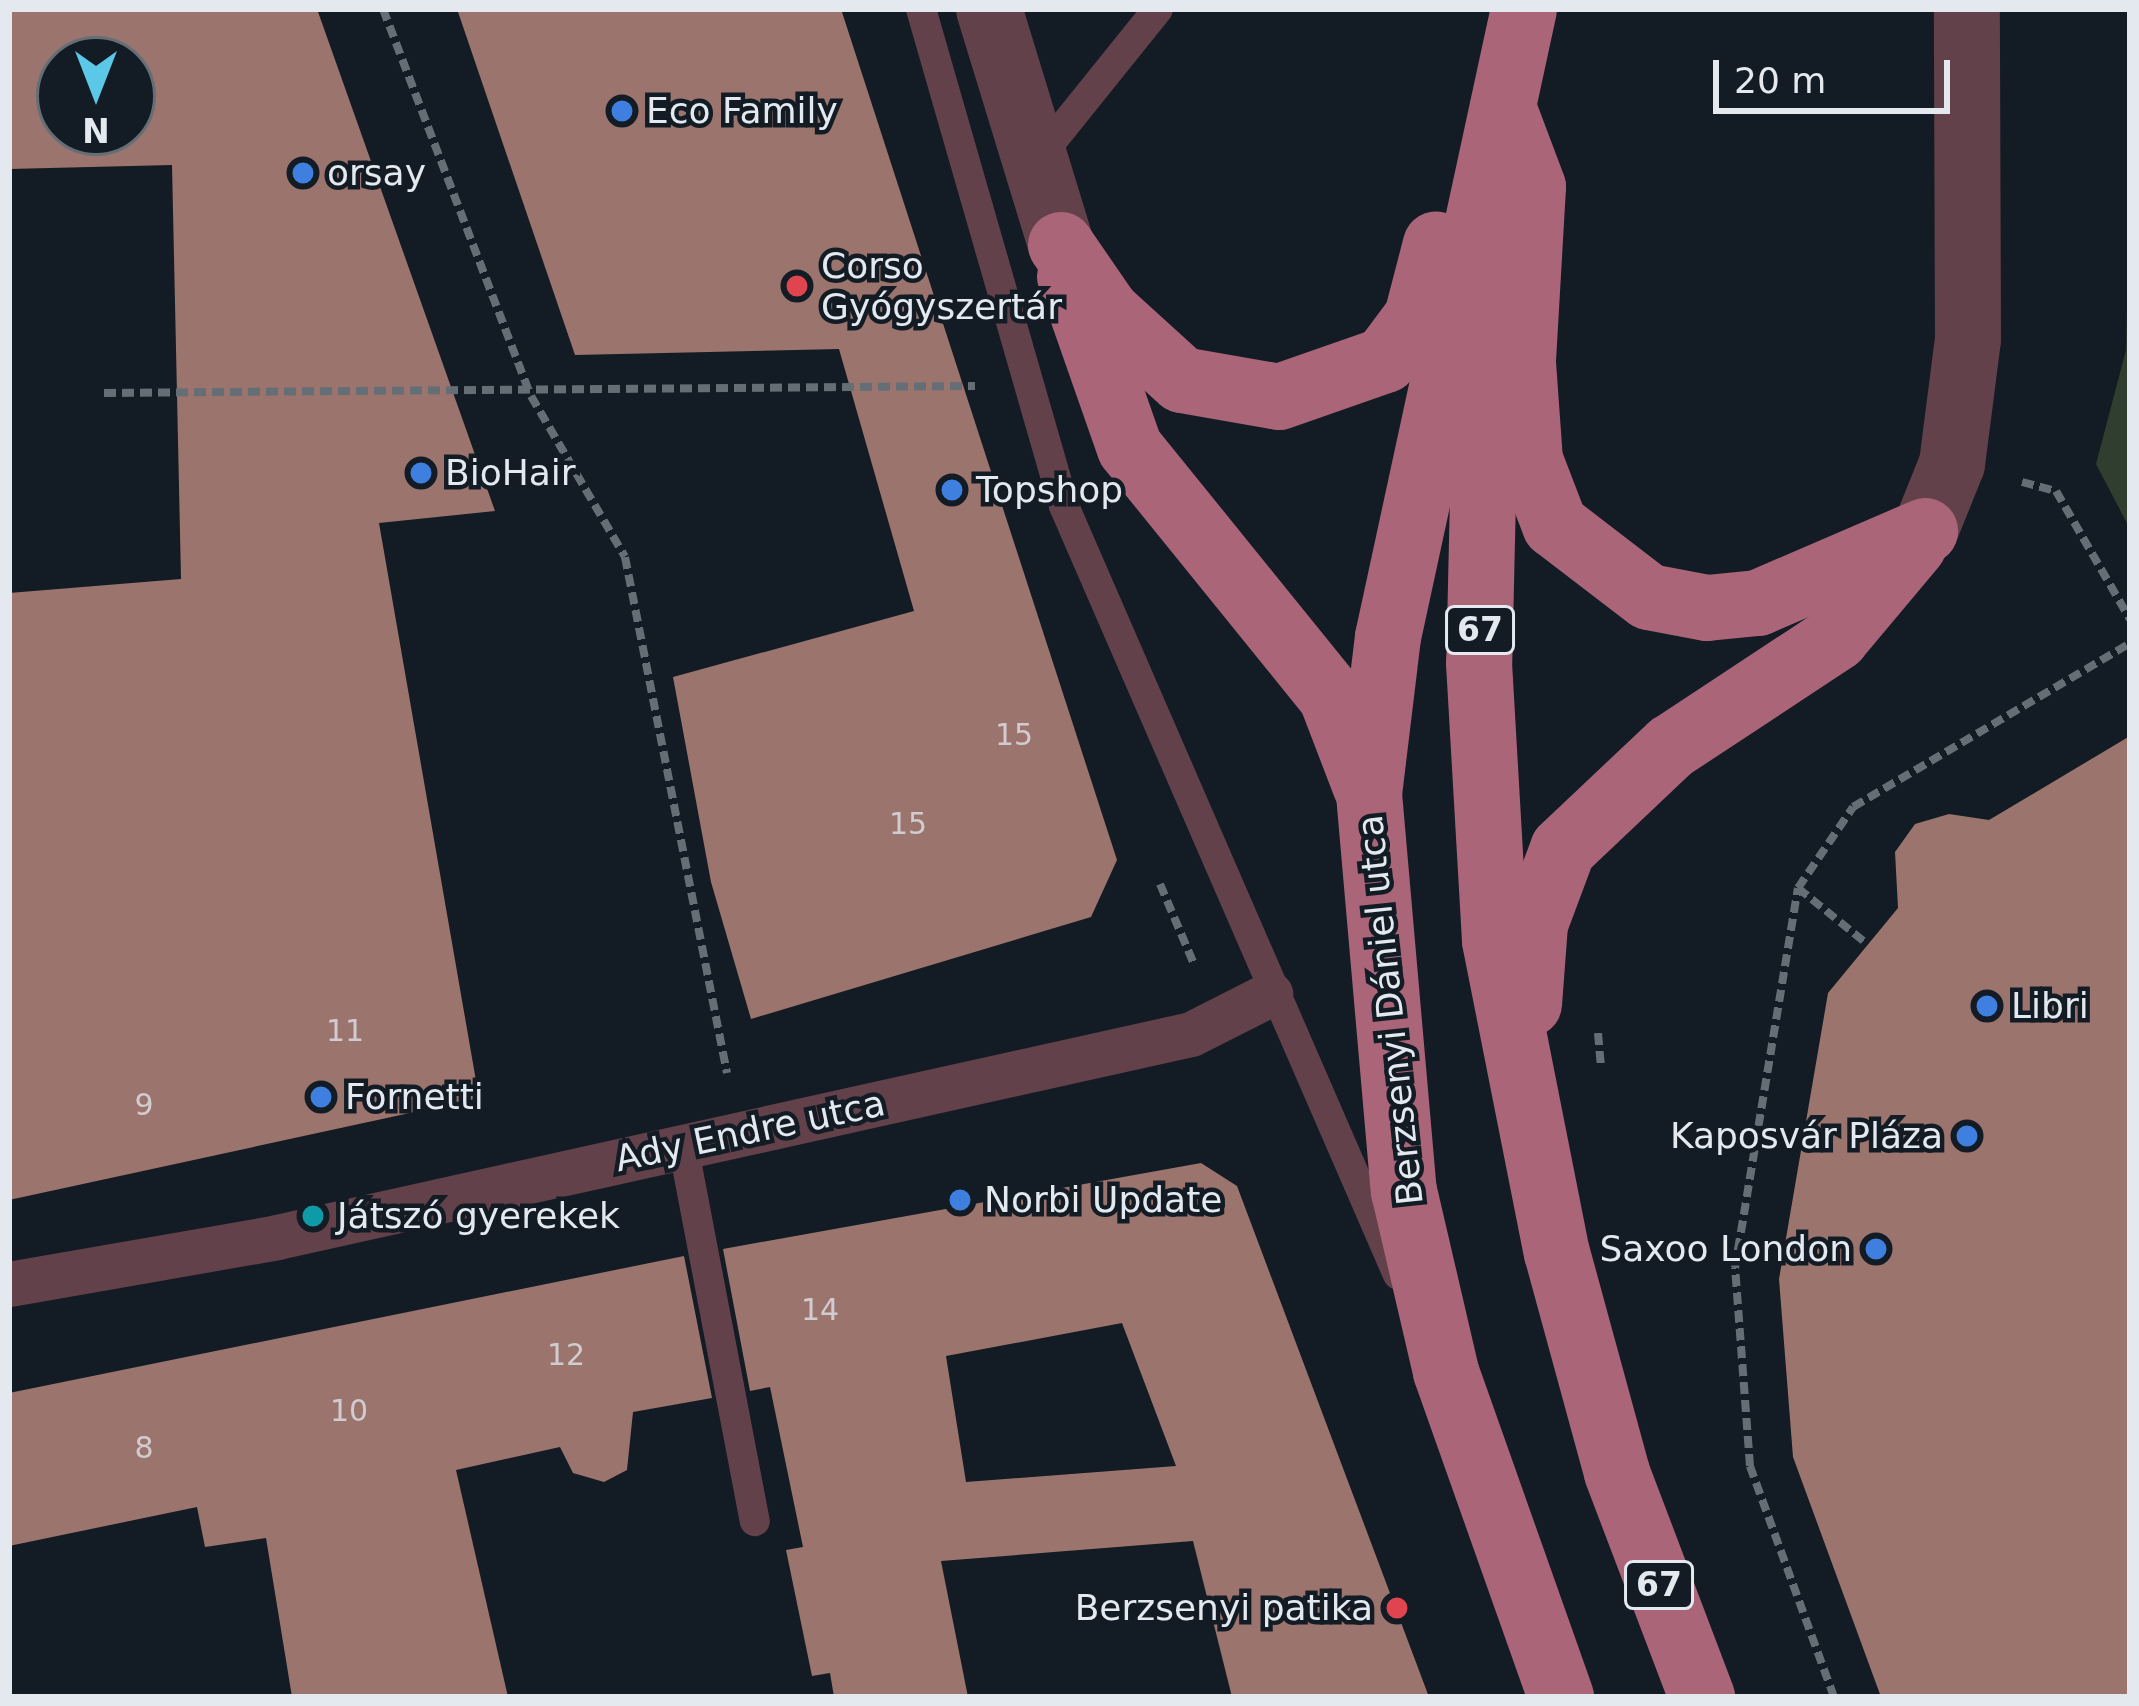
<!DOCTYPE html>
<meta charset="utf-8">
<style>
body{margin:0}
#map{position:relative;width:2139px;height:1706px;overflow:hidden;background:#131c24;font-family:"DejaVu Sans",sans-serif}
div>[style]{position:absolute}
.green>*{inset:0;background:#2f3e2f}
.building>*{inset:0;background:#9b746e}
.path>*{height:8px;margin-top:-4px;transform-origin:0;background:repeating-linear-gradient(90deg,#666e75 0 12px,transparent 0 18px)}
.service>*{height:30px;margin:-15px;padding:0 15px;transform-origin:15px;border-radius:15px;background:#63414a}
.pedestrian>*{height:45px;margin:-22.5px;padding:0 22.5px;transform-origin:22.5px;border-radius:22.5px;background:#63414a}
.tertiary>*{height:66px;margin:-33px;padding:0 33px;transform-origin:33px;border-radius:33px;background:#63414a}
.primary>*{height:66px;margin:-33px;padding:0 33px;transform-origin:33px;border-radius:33px;background:#ab6579}
.dots>*{width:33px;height:33px;translate:-50% -50%;box-sizing:border-box;border:6px solid #131c24;border-radius:50%}
span{translate:-50% -50%;white-space:nowrap;text-align:center;line-height:1.15;-webkit-text-stroke:9px #131c24;paint-order:stroke}
.number-label{font-size:30px;color:#d1cccf}
.number-label span{-webkit-text-stroke-width:0}
.shield-label span{padding:3px 9px;background:#131c24;border:3px solid;border-radius:9px;-webkit-text-stroke-width:0}
.shield-label{font-size:33px;color:#e3e9ef;font-weight:700}
.poi-label{font-size:36px;color:#e3e9ef}
.left{translate:0 -50%;text-align:left}
.right{translate:-100% -50%;text-align:right}
.street-label{font-size:36px;color:#e3e9ef}
.frame{position:absolute;inset:0;border:12px solid #e3e9ef;pointer-events:none}
.north{position:absolute;left:36px;top:36px;width:120px;height:120px;box-sizing:border-box;background:#131c24;border:3px solid #666e75;border-radius:50%;rotate:180deg;font-size:33px;font-weight:700;line-height:48px;text-align:center;color:#e3e9ef}
.north::after{content:'';display:block;margin:auto;width:42px;height:54px;background:#5ac8e6;clip-path:polygon(50% 0,100% 100%,50% 72%,0 100%)}
.scale{position:absolute;left:1713px;top:60px;width:237px;height:54px;box-sizing:border-box;border:6px solid #e3e9ef;border-top:0;padding-left:15px;font-size:36px;line-height:42px;white-space:nowrap;color:#e3e9ef;-webkit-text-stroke:9px #131c24;paint-order:stroke}
</style>
<div id="map">
<div class="green">
<div style="clip-path:polygon(2130px 194px,2130px 529px,2096px 464px,2126px 350px)"></div>
</div>
<div class="building">
<div style="clip-path:polygon(evenodd,9px 9px,317px 9px,495px 511px,379px 523px,479px 1098px,9px 1200px,9px 593px,181px 579px,172px 165px,9px 169px,9px 9px,60px 60px,132px 60px,132px 132px,60px 132px,60px 60px)"></div>
<div style="clip-path:polygon(457px 9px,841px 9px,1117px 860px,1091px 917px,751px 1019px,711px 882px,673px 677px,914px 611px,839px 349px,575px 355px)"></div>
<div style="clip-path:polygon(2130px 736px,2130px 1697px,1881px 1697px,1793px 1457px,1779px 1279px,1828px 993px,1898px 908px,1895px 852px,1915px 824px,1949px 814px,1989px 820px)"></div>
<div style="clip-path:polygon(evenodd,1201px 1163px,1237px 1186px,1429px 1697px,1232px 1697px,1193px 1541px,941px 1561px,968px 1697px,834px 1697px,830px 1673px,812px 1676px,786px 1550px,803px 1547px,770px 1387px,750px 1391px,723px 1249px,1201px 1163px,1122px 1323px,1176px 1466px,966px 1482px,946px 1356px,1122px 1323px)"></div>
<div style="clip-path:polygon(684px 1256px,712px 1398px,633px 1412px,627px 1470px,604px 1482px,573px 1473px,560px 1447px,456px 1470px,508px 1697px,292px 1697px,266px 1538px,205px 1547px,197px 1507px,9px 1546px,9px 1393px)"></div>
</div>
<div class="path">
<div style="left:383px;top:9px;width:414px;rotate:69.1deg"></div>
<div style="left:531px;top:396px;width:186px;rotate:59.7deg"></div>
<div style="left:625px;top:557px;width:526px;rotate:78.82deg"></div>
<div style="left:104px;top:393px;width:871px;rotate:-0.46deg"></div>
<div style="left:2022px;top:482px;width:35px;rotate:15deg"></div>
<div style="left:2056px;top:491px;width:148px;rotate:60deg"></div>
<div style="left:1160px;top:884px;width:87px;rotate:67deg"></div>
<div style="left:1798px;top:888px;width:87px;rotate:39deg"></div>
<div style="left:1598px;top:1033px;width:33px;rotate:85deg"></div>
<div style="left:1834px;top:1697px;width:246px;rotate:-110deg"></div>
<div style="left:1750px;top:1466px;width:199px;rotate:-94.3deg"></div>
<div style="left:1735px;top:1268px;width:385px;rotate:-80.6deg"></div>
<div style="left:1798px;top:888px;width:98px;rotate:-55.8deg"></div>
<div style="left:1853px;top:807px;width:322px;rotate:-30.6deg"></div>
</div>
<div class="service">
<div style="left:921px;top:9px;width:517px;rotate:73.95deg"></div>
<div style="left:1064px;top:506px;width:838px;rotate:66.52deg"></div>
<div style="left:1035px;top:162px;width:196px;rotate:-51.2deg"></div>
<div style="left:683px;top:1145px;width:383px;rotate:79.2deg"></div>
</div>
<div class="pedestrian">
<div style="left:9px;top:1284px;width:272px;rotate:-9.9deg"></div>
<div style="left:277px;top:1237px;width:936px;rotate:-12.52deg"></div>
<div style="left:1191px;top:1034px;width:89px;rotate:-26.9deg"></div>
</div>
<div class="tertiary">
<div style="left:989px;top:9px;width:247px;rotate:73deg"></div>
<div style="left:1925px;top:531px;width:72px;rotate:-68.1deg"></div>
<div style="left:1952px;top:464px;width:126px;rotate:-82.7deg"></div>
<div style="left:1968px;top:339px;width:330px;rotate:-90.2deg"></div>
</div>
<div class="primary">
<div style="left:1524px;top:9px;width:643px;rotate:102.22deg"></div>
<div style="left:1388px;top:637px;width:158px;rotate:96.9deg"></div>
<div style="left:1369px;top:794px;width:399px;rotate:85deg"></div>
<div style="left:1404px;top:1191px;width:186px;rotate:76.9deg"></div>
<div style="left:1446px;top:1372px;width:345px;rotate:70.5deg"></div>
<div style="left:1503px;top:107px;width:85px;rotate:69.4deg"></div>
<div style="left:1533px;top:187px;width:176px;rotate:93.3deg"></div>
<div style="left:1523px;top:363px;width:97px;rotate:85.9deg"></div>
<div style="left:1530px;top:460px;width:70px;rotate:69deg"></div>
<div style="left:1555px;top:525px;width:118px;rotate:37.5deg"></div>
<div style="left:1649px;top:597px;width:59px;rotate:10.7deg"></div>
<div style="left:1707px;top:608px;width:51px;rotate:-5.6deg"></div>
<div style="left:1758px;top:603px;width:182px;rotate:-23.3deg"></div>
<div style="left:1061px;top:245px;width:81px;rotate:55.5deg"></div>
<div style="left:1107px;top:312px;width:101px;rotate:42.2deg"></div>
<div style="left:1182px;top:380px;width:98px;rotate:9.9deg"></div>
<div style="left:1279px;top:397px;width:112px;rotate:-19.2deg"></div>
<div style="left:1385px;top:360px;width:54px;rotate:-53.3deg"></div>
<div style="left:1417px;top:317px;width:75px;rotate:-75.4deg"></div>
<div style="left:1070px;top:277px;width:181px;rotate:70.7deg"></div>
<div style="left:1130px;top:448px;width:319px;rotate:51deg"></div>
<div style="left:1331px;top:696px;width:97px;rotate:69deg"></div>
<div style="left:1487px;top:320px;width:343px;rotate:91.3deg"></div>
<div style="left:1479px;top:663px;width:278px;rotate:86.7deg"></div>
<div style="left:1495px;top:941px;width:318px;rotate:78.8deg"></div>
<div style="left:1557px;top:1253px;width:228px;rotate:74.7deg"></div>
<div style="left:1617px;top:1473px;width:240px;rotate:69.2deg"></div>
<div style="left:1529px;top:1004px;width:80px;rotate:-85.7deg"></div>
<div style="left:1535px;top:924px;width:80px;rotate:-69.5deg"></div>
<div style="left:1563px;top:849px;width:149px;rotate:-43.4deg"></div>
<div style="left:1671px;top:747px;width:198px;rotate:-33.4deg"></div>
<div style="left:1836px;top:638px;width:121px;rotate:-50deg"></div>
</div>
<div class="dots">
<div style="left:622px;top:111px;background:#3f7fe0"></div>
<div style="left:303px;top:173px;background:#3f7fe0"></div>
<div style="left:797px;top:286px;background:#e0444e"></div>
<div style="left:421px;top:473px;background:#3f7fe0"></div>
<div style="left:952px;top:490px;background:#3f7fe0"></div>
<div style="left:1987px;top:1006px;background:#3f7fe0"></div>
<div style="left:321px;top:1097px;background:#3f7fe0"></div>
<div style="left:1967px;top:1136px;background:#3f7fe0"></div>
<div style="left:960px;top:1200px;background:#3f7fe0"></div>
<div style="left:313px;top:1216px;background:#0f9aa8"></div>
<div style="left:1876px;top:1249px;background:#3f7fe0"></div>
<div style="left:1397px;top:1608px;background:#e0444e"></div>
</div>
<div class="number-label">
<span style="left:1014px;top:735px">15</span>
<span style="left:908px;top:824px">15</span>
<span style="left:345px;top:1031px">11</span>
<span style="left:144px;top:1105px">9</span>
<span style="left:820px;top:1310px">14</span>
<span style="left:566px;top:1355px">12</span>
<span style="left:349px;top:1411px">10</span>
<span style="left:144px;top:1448px">8</span>
</div>
<div class="shield-label">
<span style="left:1480px;top:630px">67</span>
<span style="left:1659px;top:1585px">67</span>
</div>
<div class="poi-label">
<span class="left" style="left:646px;top:111px">Eco Family</span>
<span class="left" style="left:327px;top:173px">orsay</span>
<span class="left" style="left:821px;top:286px">Corso<br>Gyógyszertár</span>
<span class="left" style="left:445px;top:473px">BioHair</span>
<span class="left" style="left:976px;top:490px">Topshop</span>
<span class="left" style="left:2011px;top:1006px">Libri</span>
<span class="left" style="left:345px;top:1097px">Fornetti</span>
<span class="right" style="left:1943px;top:1136px">Kaposvár Pláza</span>
<span class="left" style="left:984px;top:1200px">Norbi Update</span>
<span class="left" style="left:337px;top:1216px">Játszó gyerekek</span>
<span class="right" style="left:1852px;top:1249px">Saxoo London</span>
<span class="right" style="left:1373px;top:1608px">Berzsenyi patika</span>
</div>
<div class="street-label">
<span style="left:1390px;top:1010px;rotate:-96deg">Berzsenyi Dániel utca</span>
<span style="left:750px;top:1131px;rotate:-12deg">Ady Endre utca</span>
</div>
<div class="frame"></div>
<div class="north">N</div>
<div class="scale">20 m</div>
</div>
